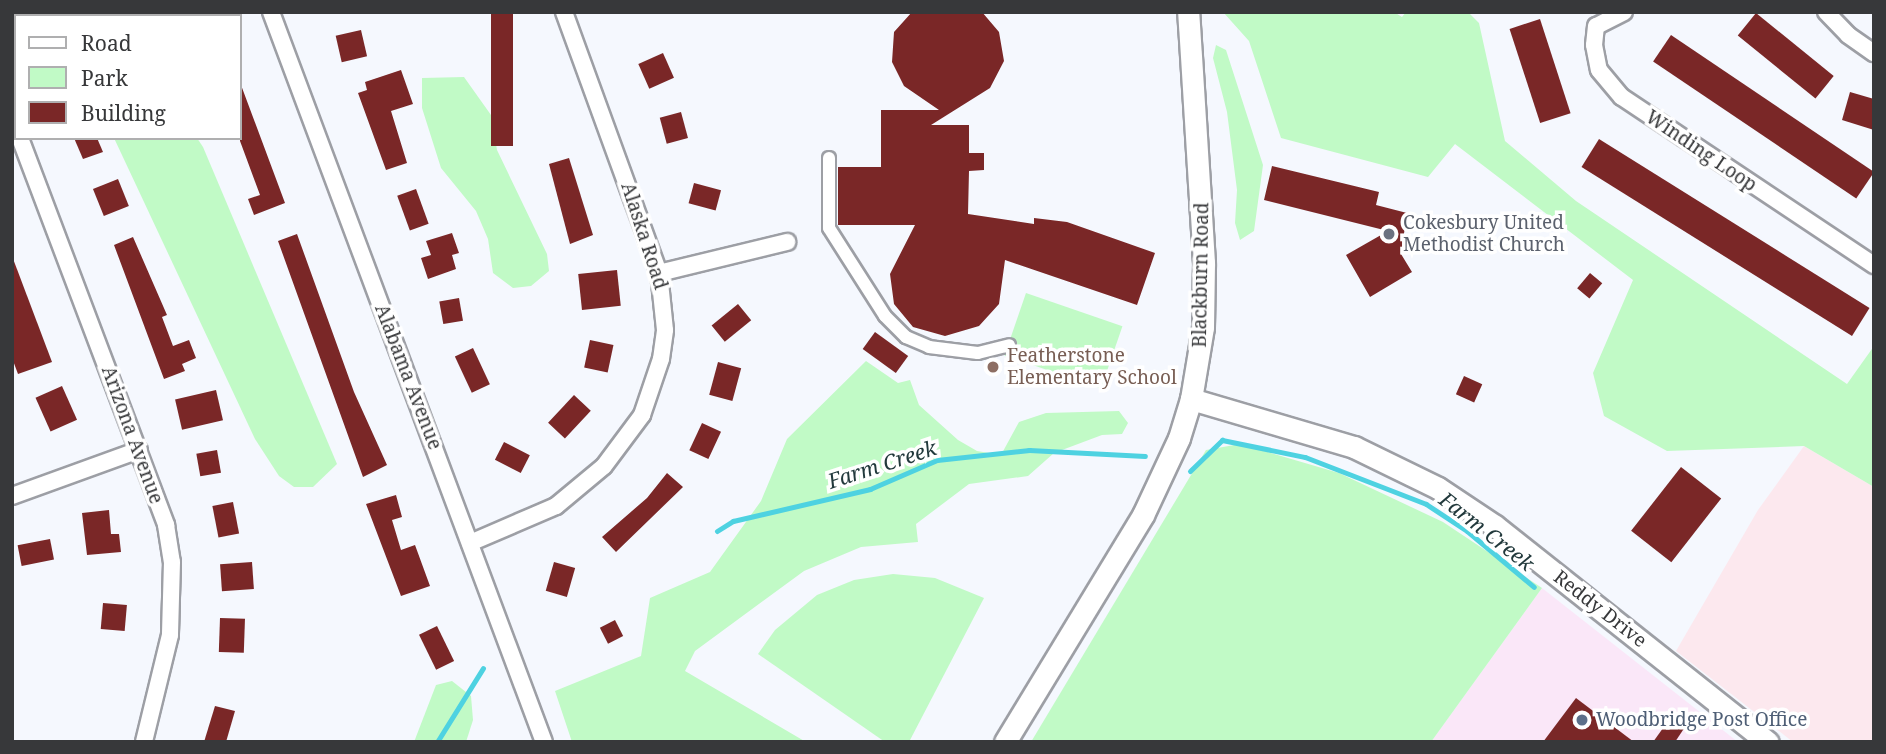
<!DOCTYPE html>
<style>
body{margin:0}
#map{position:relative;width:1886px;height:754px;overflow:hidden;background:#f5f8fe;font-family:"Noto Serif",serif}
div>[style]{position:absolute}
.commercial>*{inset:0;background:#fae7f8}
.industrial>*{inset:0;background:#fce8ee}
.green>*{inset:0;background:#c1fac6;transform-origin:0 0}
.stream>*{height:5px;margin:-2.5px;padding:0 2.5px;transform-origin:2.5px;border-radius:2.5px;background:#4ed2e1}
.building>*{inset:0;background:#7a2727;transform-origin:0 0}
.roads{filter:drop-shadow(2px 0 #9d9fa5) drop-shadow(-2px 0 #9d9fa5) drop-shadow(0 2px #9d9fa5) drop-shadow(0 -2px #9d9fa5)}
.pedestrian>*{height:12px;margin:-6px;padding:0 6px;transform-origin:6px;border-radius:6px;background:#fff}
.minor>*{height:16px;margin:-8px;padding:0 8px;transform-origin:8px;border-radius:8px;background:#fff}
.tertiary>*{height:21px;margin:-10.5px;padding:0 10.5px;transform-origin:10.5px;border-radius:10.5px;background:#fff}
.dots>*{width:19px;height:19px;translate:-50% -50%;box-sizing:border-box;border:4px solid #fff;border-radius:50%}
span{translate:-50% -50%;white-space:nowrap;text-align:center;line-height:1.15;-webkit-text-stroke:7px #fff;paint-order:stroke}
.street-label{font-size:19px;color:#37383a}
.worship-label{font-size:19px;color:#5b616d}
.left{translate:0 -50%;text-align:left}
.education-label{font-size:19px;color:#785e54}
.service-label{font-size:19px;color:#4e5e75}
.water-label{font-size:21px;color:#22393c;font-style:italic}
.frame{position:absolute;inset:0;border:14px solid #37383a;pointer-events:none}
.legend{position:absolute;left:14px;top:14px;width:228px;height:126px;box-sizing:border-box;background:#fff;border:2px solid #afafb0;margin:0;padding:9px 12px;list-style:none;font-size:21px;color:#37383a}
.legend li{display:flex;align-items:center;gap:14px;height:35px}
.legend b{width:35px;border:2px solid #afafb0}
</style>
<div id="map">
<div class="commercial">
<div style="clip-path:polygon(1542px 588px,1738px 742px,1431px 742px)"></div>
</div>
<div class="industrial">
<div style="clip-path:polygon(1804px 446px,1874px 487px,1874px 742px,1793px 742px,1676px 651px,1758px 510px)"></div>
</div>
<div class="green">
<div style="clip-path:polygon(1223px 12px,1394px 12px,1402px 17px,1406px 12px,1468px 12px,1479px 23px,1505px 141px,1576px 201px,1847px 384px,1874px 346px,1874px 487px,1804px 446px,1667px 451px,1604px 416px,1593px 373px,1633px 280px,1455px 144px,1428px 177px,1281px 138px,1249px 41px)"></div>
<div style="clip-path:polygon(1216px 45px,1226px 50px,1263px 165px,1254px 231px,1240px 240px,1235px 223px,1237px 190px,1227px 112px,1213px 58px)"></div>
<div style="clip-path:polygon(464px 77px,491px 115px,497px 150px,547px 254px,549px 271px,531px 286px,513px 288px,493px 273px,488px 239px,476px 211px,441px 168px,422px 108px,422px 78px)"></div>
<div style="clip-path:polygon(114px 138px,197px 138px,203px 147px,337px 464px,313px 487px,294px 487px,279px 476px,255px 439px)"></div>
<div style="left:1026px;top:293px;width:102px;height:66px;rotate:19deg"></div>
<div style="clip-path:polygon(866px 361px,898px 383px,910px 380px,919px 405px,958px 440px,977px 451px,1001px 455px,1019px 422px,1046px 413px,1119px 411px,1128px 423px,1122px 434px,1102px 435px,1054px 453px,1028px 476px,969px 484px,916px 524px,918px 542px,861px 547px,804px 571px,695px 651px,685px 671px,806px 742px,572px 742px,555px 691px,641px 656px,650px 598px,710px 572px,761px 501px,787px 439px)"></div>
<div style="clip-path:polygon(1240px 444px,1339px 473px,1443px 522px,1542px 588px,1431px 742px,1031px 742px,1206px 450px)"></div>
<div style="clip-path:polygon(893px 574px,935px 578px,984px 598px,909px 742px,885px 742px,758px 654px,775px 630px,817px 595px,854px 580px)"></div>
<div style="clip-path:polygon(452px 681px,471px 696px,473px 720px,466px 742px,414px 742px,436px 685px)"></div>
</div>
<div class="stream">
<div style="left:1190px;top:471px;width:45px;rotate:-44.1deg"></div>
<div style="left:1222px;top:440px;width:85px;rotate:11.6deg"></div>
<div style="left:1305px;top:457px;width:130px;rotate:21.2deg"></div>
<div style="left:1426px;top:504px;width:49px;rotate:33.4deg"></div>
<div style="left:1467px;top:531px;width:87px;rotate:39.9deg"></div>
<div style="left:717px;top:531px;width:19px;rotate:-32deg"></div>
<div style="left:733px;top:521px;width:141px;rotate:-13.1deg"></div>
<div style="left:870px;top:489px;width:73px;rotate:-23.4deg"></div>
<div style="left:937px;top:460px;width:93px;rotate:-6.2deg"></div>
<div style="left:1029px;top:450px;width:116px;rotate:3deg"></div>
<div style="left:437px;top:742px;width:87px;rotate:-58.1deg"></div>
</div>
<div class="building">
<div style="left:491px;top:12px;width:22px;height:134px"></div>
<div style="clip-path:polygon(912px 12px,982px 12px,999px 32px,1004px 61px,990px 88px,931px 125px,969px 125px,969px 153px,984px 153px,984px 170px,969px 171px,968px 214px,1034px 224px,1034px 218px,1067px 222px,1155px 253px,1137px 305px,1005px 260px,999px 304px,979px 326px,945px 336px,913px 327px,894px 304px,890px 274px,915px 225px,838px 225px,838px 167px,881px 167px,881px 110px,939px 110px,904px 86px,892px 62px,894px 32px)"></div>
<div style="left:1756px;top:13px;width:100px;height:29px;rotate:39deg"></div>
<div style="left:1540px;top:19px;width:99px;height:32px;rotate:72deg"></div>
<div style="left:361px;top:30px;width:27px;height:26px;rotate:77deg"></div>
<div style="left:1671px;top:35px;width:245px;height:32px;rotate:34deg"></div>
<div style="left:663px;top:53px;width:27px;height:27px;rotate:66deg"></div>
<div style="clip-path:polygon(401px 70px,413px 104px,391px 111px,407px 163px,386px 170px,358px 93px,367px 90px,365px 82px)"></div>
<div style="clip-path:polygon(241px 85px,285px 203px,254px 215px,248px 199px,260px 195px,240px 141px)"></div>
<div style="clip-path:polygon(1850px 92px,1874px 99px,1874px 130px,1842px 120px)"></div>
<div style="left:681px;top:112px;width:27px;height:22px;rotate:75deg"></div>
<div style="clip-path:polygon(74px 138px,97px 138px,103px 152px,83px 159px)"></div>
<div style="left:1599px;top:139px;width:319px;height:33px;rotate:32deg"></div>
<div style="clip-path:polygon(569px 158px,593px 235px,570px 244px,549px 164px)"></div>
<div style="clip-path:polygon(1272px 166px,1379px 192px,1376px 205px,1407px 213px,1401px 254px,1412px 272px,1370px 297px,1346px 255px,1388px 231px,1264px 200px)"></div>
<div style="left:118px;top:179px;width:29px;height:27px;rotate:68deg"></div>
<div style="left:694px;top:183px;width:28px;height:21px;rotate:15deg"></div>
<div style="left:416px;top:189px;width:37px;height:20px;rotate:70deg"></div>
<div style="clip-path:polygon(452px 233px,459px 253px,452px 255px,456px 269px,428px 279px,421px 258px,431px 255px,426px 241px)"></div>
<div style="clip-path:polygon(297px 234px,354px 392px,387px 465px,363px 477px,278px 241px)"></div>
<div style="clip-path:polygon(133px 237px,167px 315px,162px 317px,173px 346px,189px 340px,196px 358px,182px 364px,185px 371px,164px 379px,114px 245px)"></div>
<div style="clip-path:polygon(12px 256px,52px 362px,18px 374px,12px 358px)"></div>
<div style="left:617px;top:270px;width:36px;height:39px;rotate:84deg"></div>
<div style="left:1590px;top:273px;width:16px;height:20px;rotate:40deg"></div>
<div style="left:459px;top:298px;width:23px;height:20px;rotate:80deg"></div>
<div style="left:738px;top:304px;width:21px;height:34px;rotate:51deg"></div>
<div style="left:875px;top:332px;width:41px;height:21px;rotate:36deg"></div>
<div style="left:590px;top:340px;width:24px;height:28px;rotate:12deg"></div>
<div style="left:473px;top:348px;width:40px;height:20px;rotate:65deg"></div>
<div style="left:718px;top:362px;width:24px;height:34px;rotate:15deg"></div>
<div style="left:1464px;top:376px;width:20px;height:20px;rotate:24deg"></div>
<div style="left:62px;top:386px;width:37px;height:29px;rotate:66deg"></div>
<div style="left:216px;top:390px;width:31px;height:42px;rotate:77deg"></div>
<div style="left:574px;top:395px;width:23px;height:38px;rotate:43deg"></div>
<div style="left:702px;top:423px;width:21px;height:30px;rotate:25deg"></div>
<div style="left:504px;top:442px;width:29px;height:20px;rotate:27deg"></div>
<div style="left:217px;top:450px;width:23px;height:21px;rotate:80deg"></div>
<div style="left:1681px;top:467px;width:51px;height:81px;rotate:38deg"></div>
<div style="clip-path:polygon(667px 473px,683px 487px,616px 552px,602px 537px,647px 498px)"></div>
<div style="clip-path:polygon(396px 495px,402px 517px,392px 520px,401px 550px,415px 545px,430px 586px,401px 596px,366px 504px)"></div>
<div style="left:233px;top:502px;width:32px;height:21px;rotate:79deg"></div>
<div style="clip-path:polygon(109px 510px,111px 534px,119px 534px,121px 552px,87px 555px,82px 513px)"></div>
<div style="left:50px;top:539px;width:21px;height:33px;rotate:79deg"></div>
<div style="left:252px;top:562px;width:27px;height:32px;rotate:86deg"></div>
<div style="left:554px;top:562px;width:22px;height:30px;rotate:16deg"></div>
<div style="left:103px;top:603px;width:24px;height:26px;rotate:5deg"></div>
<div style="left:220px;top:618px;width:25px;height:34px;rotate:2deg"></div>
<div style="left:615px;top:620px;width:18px;height:17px;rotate:63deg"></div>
<div style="left:437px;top:626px;width:39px;height:20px;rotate:64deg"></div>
<div style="clip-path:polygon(1576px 698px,1634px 742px,1543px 742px)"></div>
<div style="clip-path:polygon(215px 706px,235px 711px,226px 742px,204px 742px)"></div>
<div style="clip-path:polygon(1671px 717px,1685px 727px,1675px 742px,1653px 742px)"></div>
</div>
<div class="roads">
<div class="pedestrian">
<div style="left:829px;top:158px;width:70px;rotate:90deg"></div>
<div style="left:829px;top:228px;width:104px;rotate:57.5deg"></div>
<div style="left:885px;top:316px;width:30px;rotate:45deg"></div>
<div style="left:906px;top:337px;width:25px;rotate:23deg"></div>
<div style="left:929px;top:347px;width:49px;rotate:7deg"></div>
<div style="left:978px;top:353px;width:32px;rotate:-14deg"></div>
</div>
<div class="minor">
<div style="left:271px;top:12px;width:779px;rotate:69.5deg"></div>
<div style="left:1624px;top:12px;width:31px;rotate:153deg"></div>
<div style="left:1596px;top:26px;width:19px;rotate:96deg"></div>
<div style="left:1594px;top:45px;width:25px;rotate:79deg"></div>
<div style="left:1599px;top:70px;width:35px;rotate:50deg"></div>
<div style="left:1622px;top:97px;width:303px;rotate:33.7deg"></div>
<div style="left:1826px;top:12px;width:32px;rotate:46deg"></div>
<div style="left:1848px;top:35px;width:32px;rotate:35deg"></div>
<div style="left:12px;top:116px;width:11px;rotate:68deg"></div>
<div style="left:20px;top:138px;width:414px;rotate:69.3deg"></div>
<div style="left:166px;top:525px;width:37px;rotate:81deg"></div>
<div style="left:172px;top:562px;width:73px;rotate:91.6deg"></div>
<div style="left:170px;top:635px;width:110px;rotate:103.7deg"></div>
<div style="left:659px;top:273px;width:132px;rotate:-13.6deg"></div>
<div style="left:12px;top:496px;width:135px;rotate:-19.9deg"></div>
<div style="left:470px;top:543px;width:94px;rotate:-23.3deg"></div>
<div style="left:556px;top:506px;width:62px;rotate:-39.8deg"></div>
<div style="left:604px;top:466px;width:64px;rotate:-53.3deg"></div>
<div style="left:642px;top:415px;width:59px;rotate:-71.3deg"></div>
<div style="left:661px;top:359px;width:29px;rotate:-82deg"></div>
<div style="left:665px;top:330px;width:57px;rotate:-96deg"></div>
<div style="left:659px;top:273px;width:278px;rotate:-110deg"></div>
</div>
<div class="tertiary">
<div style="left:1191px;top:399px;width:170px;rotate:16.4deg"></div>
<div style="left:1354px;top:447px;width:93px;rotate:26deg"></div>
<div style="left:1438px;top:488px;width:69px;rotate:33.7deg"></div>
<div style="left:1495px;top:526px;width:348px;rotate:38.4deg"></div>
<div style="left:1005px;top:742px;width:266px;rotate:-58.7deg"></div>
<div style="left:1143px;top:515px;width:85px;rotate:-64.9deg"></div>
<div style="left:1179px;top:438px;width:41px;rotate:-72.9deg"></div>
<div style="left:1191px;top:399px;width:73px;rotate:-80.5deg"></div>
<div style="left:1203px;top:327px;width:64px;rotate:-89.1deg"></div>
<div style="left:1204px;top:263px;width:252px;rotate:-93.6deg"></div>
</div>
</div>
<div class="dots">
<div style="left:1389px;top:234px;background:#6b7280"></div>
<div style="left:993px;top:367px;background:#8d6e63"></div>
<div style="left:1582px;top:720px;background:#5c6f8a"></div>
</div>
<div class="street-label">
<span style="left:1701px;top:151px;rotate:34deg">Winding Loop</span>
<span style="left:644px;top:236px;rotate:72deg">Alaska Road</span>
<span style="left:1201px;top:275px;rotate:-89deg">Blackburn Road</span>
<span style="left:408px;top:377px;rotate:69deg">Alabama Avenue</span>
<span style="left:132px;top:435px;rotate:70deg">Arizona Avenue</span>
<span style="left:1600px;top:609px;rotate:38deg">Reddy Drive</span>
</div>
<div class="worship-label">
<span class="left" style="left:1403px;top:234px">Cokesbury United<br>Methodist Church</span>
</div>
<div class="education-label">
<span class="left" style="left:1007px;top:367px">Featherstone<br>Elementary School</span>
</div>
<div class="service-label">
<span class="left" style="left:1596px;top:720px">Woodbridge Post Office</span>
</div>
<div class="water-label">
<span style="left:882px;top:464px;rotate:-18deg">Farm Creek</span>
<span style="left:1487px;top:531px;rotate:38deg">Farm Creek</span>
</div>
<div class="frame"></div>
<ul class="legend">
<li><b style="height:9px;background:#fff"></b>Road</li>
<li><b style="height:19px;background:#c1fac6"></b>Park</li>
<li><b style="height:19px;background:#7a2727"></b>Building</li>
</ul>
</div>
